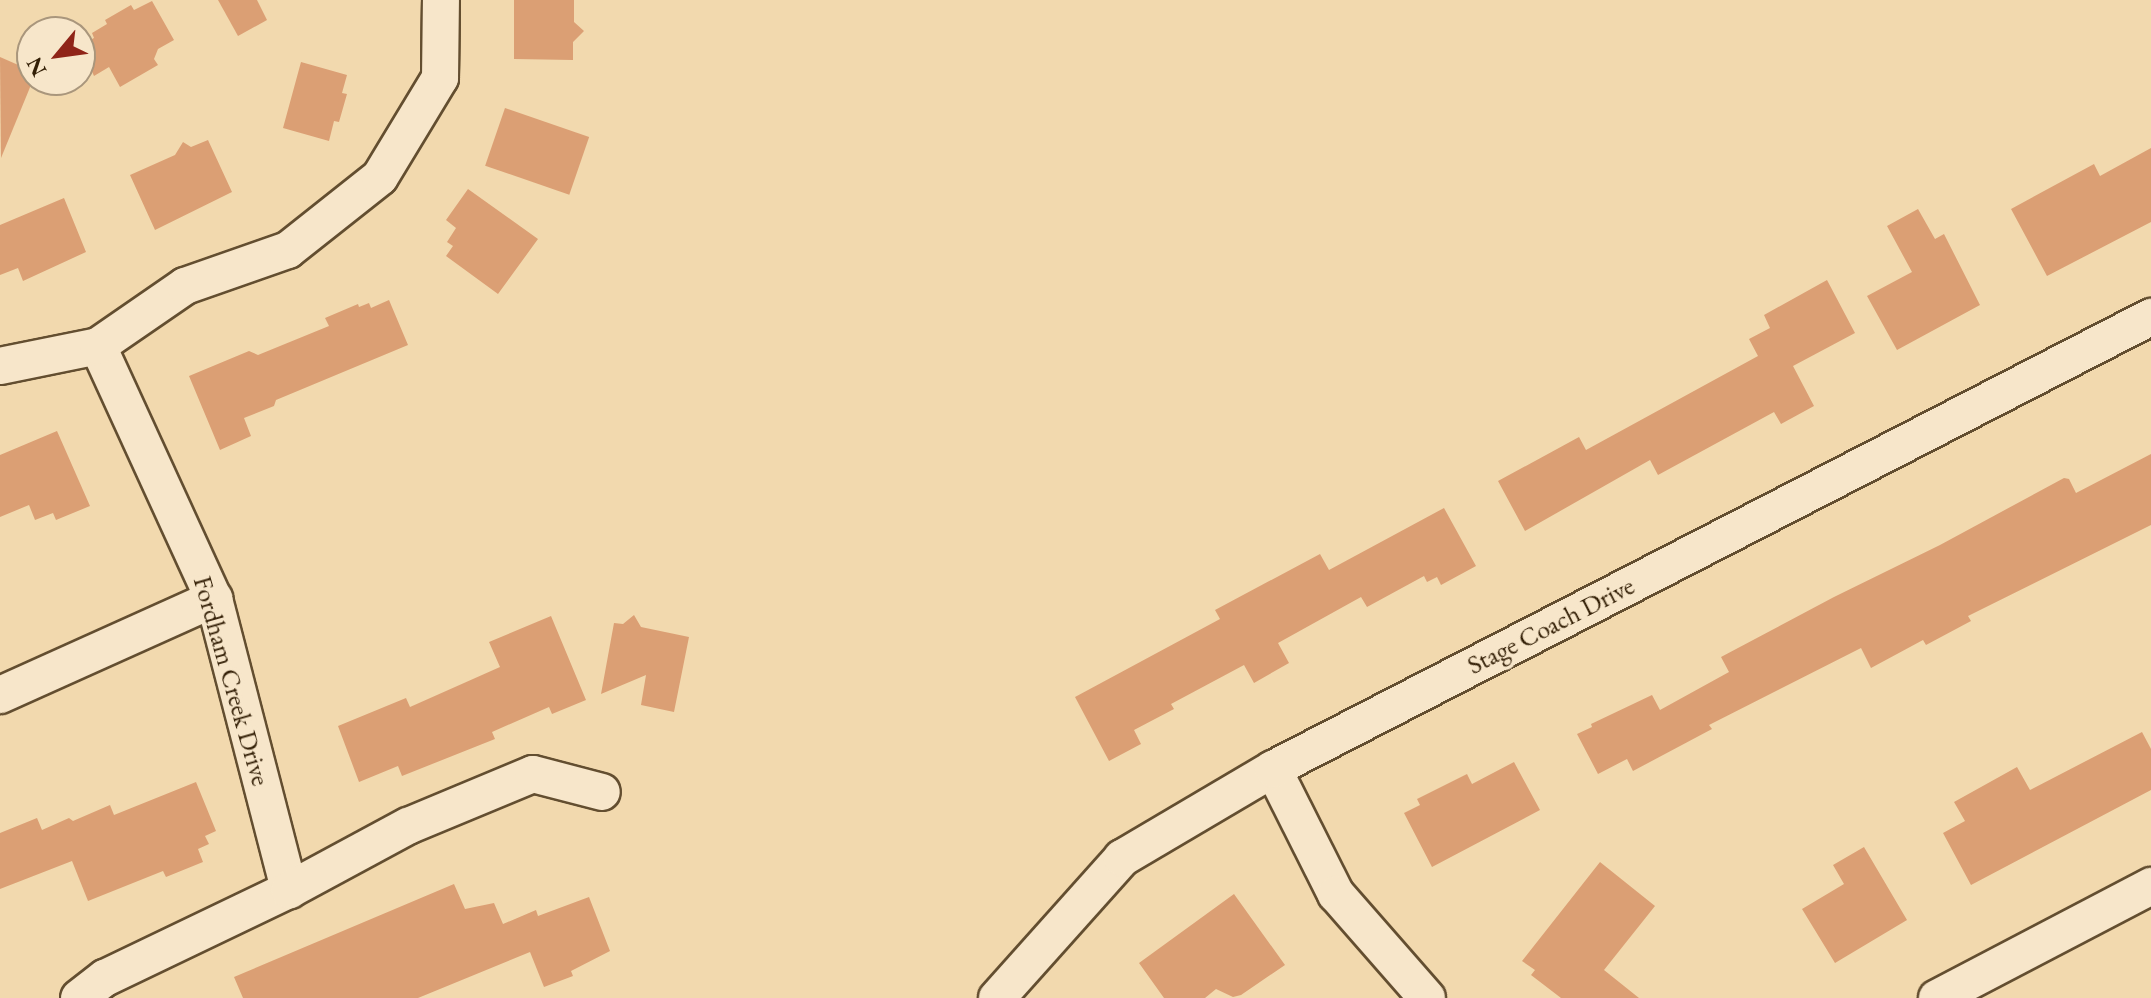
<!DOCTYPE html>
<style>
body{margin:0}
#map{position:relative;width:2151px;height:998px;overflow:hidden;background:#f2d9ae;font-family:"EB Garamond",serif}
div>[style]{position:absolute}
.building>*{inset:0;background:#db9f74;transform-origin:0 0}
.roads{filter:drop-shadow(2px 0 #634e30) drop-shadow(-2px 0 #634e30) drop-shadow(0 2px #634e30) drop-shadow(0 -2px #634e30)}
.street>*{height:36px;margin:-18px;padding:0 18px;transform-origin:18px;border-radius:18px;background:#f7e6ca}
span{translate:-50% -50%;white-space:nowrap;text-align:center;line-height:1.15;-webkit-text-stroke:7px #f7e6ca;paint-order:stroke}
.street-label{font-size:26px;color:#331f06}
.north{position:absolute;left:16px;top:16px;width:80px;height:80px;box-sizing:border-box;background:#f7e6ca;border:2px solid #a9967c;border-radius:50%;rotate:241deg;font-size:22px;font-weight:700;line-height:32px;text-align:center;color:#331f06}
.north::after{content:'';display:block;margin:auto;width:28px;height:36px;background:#8f2418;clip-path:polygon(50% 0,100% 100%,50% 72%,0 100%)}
</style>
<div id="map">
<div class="building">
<div style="clip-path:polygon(218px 0,257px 0,267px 20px,238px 36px)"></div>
<div style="clip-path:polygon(514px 0,574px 0,574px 22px,584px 31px,573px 42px,573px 60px,514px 59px)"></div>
<div style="clip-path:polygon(152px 1px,174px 40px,158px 49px,154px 59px,158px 65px,120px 87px,109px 67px,94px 76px,80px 45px,94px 38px,92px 33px,107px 24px,105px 20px,131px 5px,134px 10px)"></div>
<div style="clip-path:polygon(0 57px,32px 71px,33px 80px,1px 158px)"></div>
<div style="clip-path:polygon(301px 62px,347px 75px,342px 93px,347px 94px,339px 122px,334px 121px,329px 141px,283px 128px)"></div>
<div style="left:505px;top:108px;width:89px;height:61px;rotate:19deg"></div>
<div style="clip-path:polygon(208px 140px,232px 192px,155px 230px,130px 175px,175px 155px,183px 142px,191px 147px)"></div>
<div style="clip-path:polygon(2151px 148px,2151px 222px,2047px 276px,2011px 209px,2094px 164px,2100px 176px)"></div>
<div style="clip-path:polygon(468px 189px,538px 239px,498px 294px,446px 256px,453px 246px,447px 242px,456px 228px,446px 220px)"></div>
<div style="clip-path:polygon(64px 198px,86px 252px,23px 281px,18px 268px,0 275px,0 225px)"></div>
<div style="clip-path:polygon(1918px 209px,1935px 239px,1944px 234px,1980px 305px,1897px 350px,1867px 296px,1912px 272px,1887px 226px)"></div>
<div style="clip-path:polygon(1827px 280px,1855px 333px,1793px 366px,1814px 406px,1781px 424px,1774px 412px,1658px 475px,1650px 460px,1525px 531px,1498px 481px,1579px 437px,1586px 450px,1758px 356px,1749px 339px,1770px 328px,1764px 315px)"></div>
<div style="clip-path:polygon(389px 300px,408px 345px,276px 400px,274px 406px,244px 418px,251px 436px,220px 450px,189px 376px,249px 351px,258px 355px,329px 326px,325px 318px,358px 304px,359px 307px,369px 303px,371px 308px)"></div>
<div style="clip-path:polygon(57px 431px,90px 506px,56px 520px,53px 513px,35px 520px,29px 505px,0 517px,0 455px)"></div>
<div style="clip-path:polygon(2151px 454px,2151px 525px,1968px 616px,1971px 621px,1926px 645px,1923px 640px,1871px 668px,1861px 648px,1709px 725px,1712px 729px,1633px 771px,1627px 759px,1598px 774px,1577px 734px,1592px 727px,1591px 724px,1652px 695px,1660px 710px,1729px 672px,1721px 657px,1834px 597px,1940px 545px,2064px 478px,2069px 479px,2076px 493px)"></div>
<div style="clip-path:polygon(1444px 508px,1476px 566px,1441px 585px,1437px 577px,1427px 582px,1424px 576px,1367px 607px,1361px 597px,1278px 643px,1289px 663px,1254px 683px,1244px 665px,1171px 704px,1174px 709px,1134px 730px,1141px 744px,1109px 761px,1075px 697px,1220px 619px,1215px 610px,1320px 554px,1329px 570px)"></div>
<div style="clip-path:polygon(634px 615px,641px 627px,689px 637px,674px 712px,641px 705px,646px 675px,601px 694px,614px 623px,623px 624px)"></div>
<div style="clip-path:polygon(551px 616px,586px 700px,552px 714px,549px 707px,492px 732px,495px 739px,402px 776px,398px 766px,359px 782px,338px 726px,406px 698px,410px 707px,500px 667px,489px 642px)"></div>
<div style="clip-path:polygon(2142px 732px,2151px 749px,2151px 790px,1971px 885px,1943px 833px,1965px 821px,1954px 802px,2017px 767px,2030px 790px)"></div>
<div style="clip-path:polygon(1514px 762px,1540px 810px,1432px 867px,1404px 813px,1420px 805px,1417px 799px,1467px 774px,1472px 784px)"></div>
<div style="clip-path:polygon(196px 782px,216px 831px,205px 836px,209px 844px,198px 849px,203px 862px,166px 877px,163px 871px,88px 901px,72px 861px,0 889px,0 833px,37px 818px,42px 830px,69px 818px,73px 821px,110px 805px,114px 815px)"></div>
<div style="clip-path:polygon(1864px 847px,1907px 920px,1835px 963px,1802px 909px,1844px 884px,1833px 865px)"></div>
<div style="clip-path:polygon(1600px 862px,1655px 906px,1604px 970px,1639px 998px,1561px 998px,1531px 975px,1535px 970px,1522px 961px)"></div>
<div style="clip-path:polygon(454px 884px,465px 909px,494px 903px,503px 924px,536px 910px,538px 916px,589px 897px,610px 951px,571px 971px,573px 976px,544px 987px,530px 952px,418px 998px,243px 998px,234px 977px)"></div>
<div style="clip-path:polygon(1234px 894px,1285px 965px,1241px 995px,1233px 997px,1216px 989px,1205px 998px,1164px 998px,1139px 963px)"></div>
</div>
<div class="roads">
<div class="street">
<div style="left:98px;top:346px;width:278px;rotate:65.4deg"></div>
<div style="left:214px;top:599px;width:301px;rotate:75.5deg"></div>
<div style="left:0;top:366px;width:100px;rotate:-11.5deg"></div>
<div style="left:98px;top:346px;width:106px;rotate:-34.6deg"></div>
<div style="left:185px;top:286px;width:109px;rotate:-19.3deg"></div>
<div style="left:288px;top:250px;width:117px;rotate:-38.4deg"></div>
<div style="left:380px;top:177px;width:116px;rotate:-58.8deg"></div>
<div style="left:440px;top:78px;width:78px;rotate:-89.3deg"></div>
<div style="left:0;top:695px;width:235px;rotate:-24.2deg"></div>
<div style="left:1273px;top:769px;width:140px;rotate:63.3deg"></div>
<div style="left:1336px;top:894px;width:138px;rotate:48.8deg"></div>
<div style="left:79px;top:998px;width:33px;rotate:-38deg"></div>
<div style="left:105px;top:978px;width:204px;rotate:-25.6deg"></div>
<div style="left:289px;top:890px;width:135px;rotate:-28.3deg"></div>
<div style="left:408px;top:826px;width:135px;rotate:-22.6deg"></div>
<div style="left:533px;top:774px;width:71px;rotate:14.6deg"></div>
<div style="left:997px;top:998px;width:188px;rotate:-48.2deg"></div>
<div style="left:1122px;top:858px;width:175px;rotate:-30.5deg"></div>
<div style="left:1273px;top:769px;width:988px;rotate:-27.24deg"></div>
<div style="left:1937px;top:998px;width:242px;rotate:-27.6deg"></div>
</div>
</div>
<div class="street-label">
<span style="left:1551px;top:626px;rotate:-27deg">Stage Coach Drive</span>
<span style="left:231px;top:681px;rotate:74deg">Fordham Creek Drive</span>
</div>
<div class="north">N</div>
</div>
